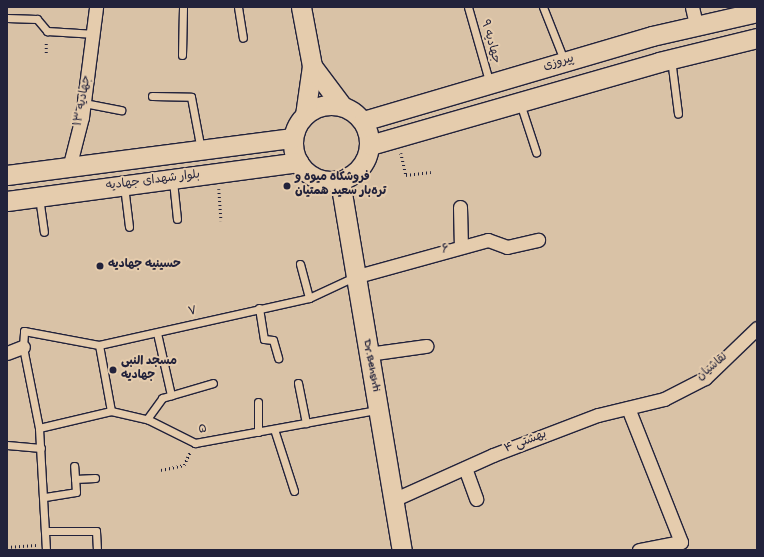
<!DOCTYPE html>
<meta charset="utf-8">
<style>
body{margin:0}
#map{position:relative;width:764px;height:557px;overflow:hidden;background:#d9c2a6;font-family:"Gochi Hand","Playpen Sans Arabic",sans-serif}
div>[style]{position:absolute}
.path>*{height:2.5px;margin-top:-1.25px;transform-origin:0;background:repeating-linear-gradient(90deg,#22223b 0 1px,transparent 0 4px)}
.roads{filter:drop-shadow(1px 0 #22223b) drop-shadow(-1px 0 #22223b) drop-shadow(0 1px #22223b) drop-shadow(0 -1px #22223b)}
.lane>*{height:7px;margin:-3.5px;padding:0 3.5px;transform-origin:3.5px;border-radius:3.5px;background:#e5ccad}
.street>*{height:13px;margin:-6.5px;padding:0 6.5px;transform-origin:6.5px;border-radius:6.5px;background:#e5ccad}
.secondary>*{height:19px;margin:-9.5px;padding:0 9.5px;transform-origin:9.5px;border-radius:9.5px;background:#e5ccad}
.secondary>.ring{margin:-9.5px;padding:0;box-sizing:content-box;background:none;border:19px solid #e5ccad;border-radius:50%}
.dots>*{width:11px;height:11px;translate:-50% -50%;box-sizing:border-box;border:2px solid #e5ccad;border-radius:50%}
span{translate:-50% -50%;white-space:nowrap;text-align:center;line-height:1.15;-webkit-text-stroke:4px #e5ccad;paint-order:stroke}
.street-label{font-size:12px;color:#22223b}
.poi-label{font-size:12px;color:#22223b;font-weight:700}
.left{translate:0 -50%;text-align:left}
.frame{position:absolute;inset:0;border:8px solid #22223b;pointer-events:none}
</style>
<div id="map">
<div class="path">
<div style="left:46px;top:53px;width:12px;rotate:-90deg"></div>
<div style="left:401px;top:153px;width:23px;rotate:77deg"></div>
<div style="left:406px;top:175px;width:25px;rotate:-7deg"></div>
<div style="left:219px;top:189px;width:32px;rotate:86deg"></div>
<div style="left:161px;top:470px;width:24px;rotate:-12deg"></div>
<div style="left:184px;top:465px;width:14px;rotate:-65deg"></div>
<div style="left:7px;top:547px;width:29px;rotate:-4deg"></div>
</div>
<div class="roads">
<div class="lane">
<div style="left:238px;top:7px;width:31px;rotate:81deg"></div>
<div style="left:468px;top:7px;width:80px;rotate:74.1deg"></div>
<div style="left:543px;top:7px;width:57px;rotate:68.4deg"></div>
<div style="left:7px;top:18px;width:30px;rotate:2deg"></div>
<div style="left:37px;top:19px;width:16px;rotate:50deg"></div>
<div style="left:47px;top:31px;width:48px;rotate:3.6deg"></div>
<div style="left:182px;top:55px;width:48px;rotate:-88.8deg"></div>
<div style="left:671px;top:59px;width:55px;rotate:82.7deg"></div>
<div style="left:152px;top:96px;width:39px;rotate:1deg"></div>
<div style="left:191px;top:97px;width:54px;rotate:79.3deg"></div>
<div style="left:84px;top:103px;width:38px;rotate:11deg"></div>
<div style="left:520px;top:103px;width:52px;rotate:71.9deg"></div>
<div style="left:173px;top:181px;width:38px;rotate:84deg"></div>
<div style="left:124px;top:186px;width:41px;rotate:83deg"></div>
<div style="left:39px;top:197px;width:35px;rotate:82deg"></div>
<div style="left:300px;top:264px;width:35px;rotate:75deg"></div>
<div style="left:259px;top:308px;width:31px;rotate:81deg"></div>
<div style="left:264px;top:339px;width:9px;rotate:6deg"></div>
<div style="left:273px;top:340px;width:19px;rotate:74deg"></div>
<div style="left:157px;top:333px;width:64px;rotate:77.3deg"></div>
<div style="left:298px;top:383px;width:41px;rotate:78.7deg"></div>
<div style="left:111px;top:411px;width:67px;rotate:-100.3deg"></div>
<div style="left:99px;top:345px;width:215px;rotate:-12.6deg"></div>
<div style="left:309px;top:298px;width:50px;rotate:-25deg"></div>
<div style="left:147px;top:419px;width:26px;rotate:-54deg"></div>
<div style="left:162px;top:398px;width:53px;rotate:-16.4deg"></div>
<div style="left:39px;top:428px;width:74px;rotate:-13.3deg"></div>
<div style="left:111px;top:411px;width:37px;rotate:13deg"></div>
<div style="left:147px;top:419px;width:54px;rotate:26.6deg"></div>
<div style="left:195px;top:443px;width:185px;rotate:-10.3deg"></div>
<div style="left:274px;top:429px;width:65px;rotate:72.1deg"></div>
<div style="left:258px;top:432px;width:30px;rotate:-90deg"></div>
<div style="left:7px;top:445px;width:34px;rotate:5deg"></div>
<div style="left:75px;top:479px;width:20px;rotate:-3deg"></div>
<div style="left:45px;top:497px;width:31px;rotate:-9deg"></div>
<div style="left:76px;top:492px;width:26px;rotate:-94deg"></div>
<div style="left:46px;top:531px;width:50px"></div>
<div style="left:96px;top:531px;width:19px;rotate:87deg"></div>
<div style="left:46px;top:550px;width:122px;rotate:-93.3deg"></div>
<div style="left:39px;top:428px;width:83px;rotate:-101.2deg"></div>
<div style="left:23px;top:347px;width:16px;rotate:-86deg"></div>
<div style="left:24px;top:331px;width:76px;rotate:10.6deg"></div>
</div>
<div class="street">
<div style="left:692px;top:7px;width:17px;rotate:77deg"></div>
<div style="left:69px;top:168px;width:53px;rotate:-75.7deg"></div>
<div style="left:82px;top:117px;width:111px;rotate:-82.7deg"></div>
<div style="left:460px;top:207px;width:40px;rotate:88.6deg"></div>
<div style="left:354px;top:277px;width:139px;rotate:-15.4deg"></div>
<div style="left:488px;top:240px;width:20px;rotate:20deg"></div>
<div style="left:507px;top:247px;width:32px;rotate:-13deg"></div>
<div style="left:7px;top:353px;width:17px;rotate:-21deg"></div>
<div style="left:368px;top:354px;width:59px;rotate:-7.9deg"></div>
<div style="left:628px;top:408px;width:144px;rotate:68.4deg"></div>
<div style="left:681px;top:542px;width:43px;rotate:169.2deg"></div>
<div style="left:465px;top:468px;width:33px;rotate:70deg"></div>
<div style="left:393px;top:500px;width:110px;rotate:-24.2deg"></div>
<div style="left:493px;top:455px;width:112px;rotate:-20.9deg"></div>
<div style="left:598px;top:415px;width:68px;rotate:-13.6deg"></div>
<div style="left:664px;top:399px;width:46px;rotate:-27.1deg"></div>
<div style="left:705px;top:378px;width:72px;rotate:-43.9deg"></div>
</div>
<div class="secondary">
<div style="left:301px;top:7px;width:60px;rotate:79.4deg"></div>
<div class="ring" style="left:293px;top:105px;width:57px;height:57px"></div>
<div style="left:305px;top:115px;width:49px;rotate:-81.9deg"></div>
<div style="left:312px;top:66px;width:50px;rotate:53.1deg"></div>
<div style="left:363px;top:121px;width:301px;rotate:-16.4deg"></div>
<div style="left:652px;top:36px;width:108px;rotate:-12.9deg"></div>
<div style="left:370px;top:145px;width:301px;rotate:-16deg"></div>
<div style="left:659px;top:62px;width:101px;rotate:-13.8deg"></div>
<div style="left:7px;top:175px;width:288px;rotate:-7.4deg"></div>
<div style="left:340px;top:181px;width:374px;rotate:80.5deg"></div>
<div style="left:7px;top:201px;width:294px;rotate:-7.6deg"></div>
</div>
</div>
<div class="dots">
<div style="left:287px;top:186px;background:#22223b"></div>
<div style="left:100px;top:266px;background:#22223b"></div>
<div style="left:113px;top:370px;background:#22223b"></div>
</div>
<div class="street-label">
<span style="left:489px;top:42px;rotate:74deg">جهادیه ۹</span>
<span style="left:559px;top:64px;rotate:-16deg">پیروزی</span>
<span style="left:84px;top:101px;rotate:-80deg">جهادیه ۱۳</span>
<span style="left:153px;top:182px;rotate:-7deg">بلوار شهدای جهادیه</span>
<span style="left:446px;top:251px;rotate:-16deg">۶</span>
<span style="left:193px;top:313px;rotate:-13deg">۷</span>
<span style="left:370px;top:366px;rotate:80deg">Dr.Behshti</span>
<span style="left:713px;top:368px;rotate:-40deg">نقاشیان</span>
<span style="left:203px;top:431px;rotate:-10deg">۵</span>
<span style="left:526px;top:443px;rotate:-21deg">بهشتی ۴</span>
</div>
<div class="poi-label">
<span class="left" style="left:295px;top:186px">فروشگاه میوه و<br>تره‌بار سعید همتیان</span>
<span class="left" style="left:108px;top:266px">حسینیه جهادیه</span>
<span class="left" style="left:121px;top:370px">مسجد النبی<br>جهادیه</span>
</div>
<div class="frame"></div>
</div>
